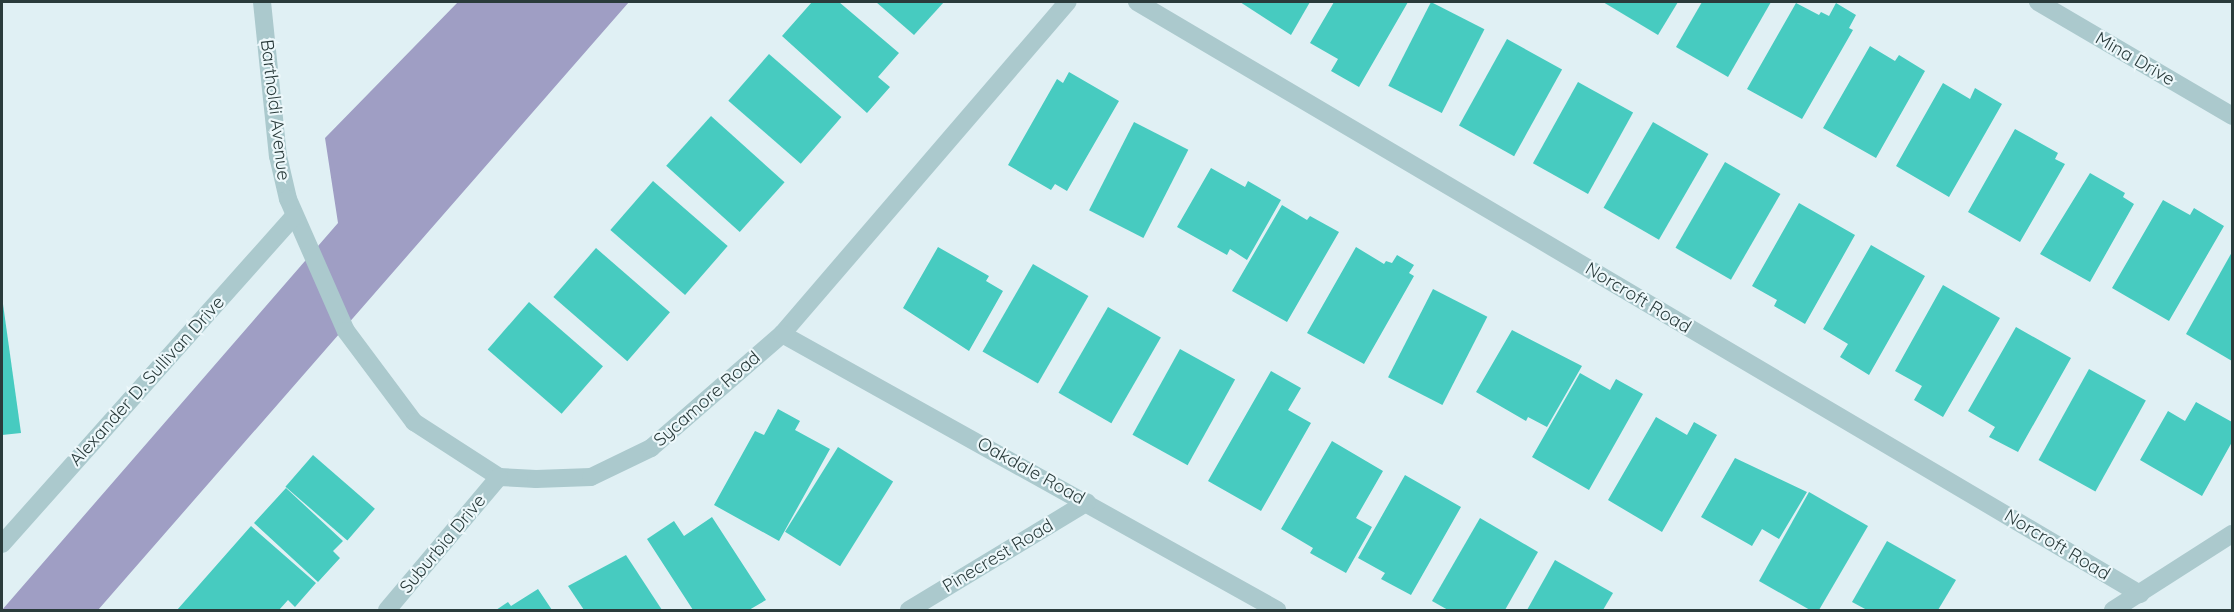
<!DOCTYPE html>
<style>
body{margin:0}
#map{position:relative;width:2234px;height:612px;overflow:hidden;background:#e0f0f4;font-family:Quicksand,sans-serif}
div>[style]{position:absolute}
.green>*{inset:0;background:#9f9ec4}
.building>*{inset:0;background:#47cbc0;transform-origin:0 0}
.street>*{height:18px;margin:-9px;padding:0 9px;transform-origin:9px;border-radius:9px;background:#abc9cd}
span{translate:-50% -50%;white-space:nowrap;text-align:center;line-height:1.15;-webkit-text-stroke:4.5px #edf8fb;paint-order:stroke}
.street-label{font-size:18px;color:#2a3b3b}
.frame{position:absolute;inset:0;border:3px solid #2a3b3b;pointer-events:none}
</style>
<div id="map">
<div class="green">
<div style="clip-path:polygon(458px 2px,629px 2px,98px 610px,2px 610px,338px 223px,325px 138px)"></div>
</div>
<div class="building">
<div style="clip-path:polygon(812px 2px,839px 2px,899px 53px,878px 77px,890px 87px,867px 113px,782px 36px)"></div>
<div style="clip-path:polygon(876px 2px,944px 2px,914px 35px)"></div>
<div style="clip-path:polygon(1240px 2px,1310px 2px,1291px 35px)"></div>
<div style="clip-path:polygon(1334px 2px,1408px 2px,1359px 87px,1331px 71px,1338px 59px,1310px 43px)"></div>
<div style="left:1431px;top:2px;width:60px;height:94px;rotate:27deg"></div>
<div style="clip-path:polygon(1603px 2px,1678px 2px,1658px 35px)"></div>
<div style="clip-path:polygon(1702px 2px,1771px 2px,1728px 77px,1676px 47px)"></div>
<div style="clip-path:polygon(1796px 3px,1819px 15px,1821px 12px,1829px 16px,1836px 3px,1856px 15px,1849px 28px,1853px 30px,1802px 119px,1747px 89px)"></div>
<div style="left:1507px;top:39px;width:63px;height:99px;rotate:29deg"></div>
<div style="clip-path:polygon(1870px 46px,1895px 61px,1899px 55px,1925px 71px,1876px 158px,1823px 128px)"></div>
<div style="left:769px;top:54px;width:96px;height:62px;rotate:41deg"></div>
<div style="clip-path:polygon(1069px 72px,1119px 101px,1067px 191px,1055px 184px,1051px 190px,1008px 165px,1057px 79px,1063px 83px)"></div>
<div style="left:1578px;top:82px;width:63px;height:93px;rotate:29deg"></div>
<div style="clip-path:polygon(1943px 83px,1970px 99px,1975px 88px,2002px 104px,1949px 197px,1896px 166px)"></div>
<div style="left:711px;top:116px;width:99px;height:67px;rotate:42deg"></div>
<div style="left:1134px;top:122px;width:61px;height:99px;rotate:27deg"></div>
<div style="left:1653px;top:122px;width:64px;height:99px;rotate:30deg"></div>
<div style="clip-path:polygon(2015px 129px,2058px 153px,2055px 159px,2065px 164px,2020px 242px,1968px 212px)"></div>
<div style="left:1725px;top:162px;width:64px;height:99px;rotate:30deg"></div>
<div style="clip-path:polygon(1211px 168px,1245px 187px,1248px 181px,1281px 200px,1247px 260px,1230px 249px,1227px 255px,1177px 227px)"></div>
<div style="clip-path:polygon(2090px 173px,2125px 193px,2123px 197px,2134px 204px,2090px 282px,2040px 254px)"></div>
<div style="left:653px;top:181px;width:99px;height:65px;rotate:41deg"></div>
<div style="clip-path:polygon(2163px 200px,2190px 215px,2194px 208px,2224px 226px,2169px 321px,2112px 288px)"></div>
<div style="clip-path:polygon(1799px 203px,1855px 235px,1805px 324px,1774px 306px,1777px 300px,1752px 286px)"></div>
<div style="clip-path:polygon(1282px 205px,1307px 220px,1310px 216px,1339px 232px,1287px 322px,1232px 291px)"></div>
<div style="clip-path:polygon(1871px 245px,1925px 276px,1869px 375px,1840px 357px,1848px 344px,1823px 329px)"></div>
<div style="clip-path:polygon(938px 247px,989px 276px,986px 281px,1003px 291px,969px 351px,903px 308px)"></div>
<div style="clip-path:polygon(1356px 247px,1384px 264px,1386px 261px,1392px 263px,1397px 255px,1414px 265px,1409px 273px,1414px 276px,1364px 364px,1307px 333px)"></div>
<div style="left:596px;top:248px;width:98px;height:65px;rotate:41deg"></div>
<div style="clip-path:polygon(2232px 252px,2232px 361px,2186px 334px)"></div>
<div style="left:1033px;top:264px;width:64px;height:101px;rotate:30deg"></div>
<div style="clip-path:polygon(1943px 285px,2000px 318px,1943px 417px,1914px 400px,1922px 386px,1895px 371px)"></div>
<div style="left:1433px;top:289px;width:61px;height:99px;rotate:27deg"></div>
<div style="clip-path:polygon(2px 297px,21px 433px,2px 435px)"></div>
<div style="left:529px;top:302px;width:98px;height:63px;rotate:41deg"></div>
<div style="left:1108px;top:307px;width:61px;height:99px;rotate:30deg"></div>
<div style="clip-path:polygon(2016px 327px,2071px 358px,2018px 452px,1989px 437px,1995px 427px,1968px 411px)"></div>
<div style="clip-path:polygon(1512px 330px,1582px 366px,1547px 427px,1528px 417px,1526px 421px,1476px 392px)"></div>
<div style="left:1180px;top:349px;width:63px;height:98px;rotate:29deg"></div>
<div style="left:2089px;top:369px;width:65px;height:104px;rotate:29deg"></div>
<div style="clip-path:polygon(1271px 371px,1301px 388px,1288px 410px,1311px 423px,1261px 511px,1208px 481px)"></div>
<div style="clip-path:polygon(1580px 373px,1610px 390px,1616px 379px,1643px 394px,1589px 490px,1532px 457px)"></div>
<div style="clip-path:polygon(2196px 402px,2232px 422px,2232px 442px,2202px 496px,2140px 460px,2168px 411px,2185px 421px)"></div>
<div style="clip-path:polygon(778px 409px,800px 421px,795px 430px,830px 449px,779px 541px,714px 505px,755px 431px,764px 435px)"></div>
<div style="clip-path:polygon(1656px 417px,1687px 435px,1694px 422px,1717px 435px,1662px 532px,1608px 500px)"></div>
<div style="clip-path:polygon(1332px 441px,1383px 471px,1356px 518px,1372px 527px,1346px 573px,1310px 553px,1313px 548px,1281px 529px)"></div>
<div style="left:838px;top:447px;width:65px;height:100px;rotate:32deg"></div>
<div style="left:313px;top:455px;width:82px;height:42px;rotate:41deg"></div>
<div style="clip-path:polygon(1735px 458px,1807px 492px,1779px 539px,1762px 529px,1752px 546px,1701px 517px)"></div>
<div style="clip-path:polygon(1405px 475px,1461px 507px,1411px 595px,1381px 579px,1385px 573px,1358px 558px)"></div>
<div style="clip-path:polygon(286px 488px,343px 541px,333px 551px,340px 558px,318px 582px,254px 523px)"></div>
<div style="clip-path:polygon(1809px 492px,1868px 526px,1819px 610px,1810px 610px,1759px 581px)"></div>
<div style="clip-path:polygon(712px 517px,766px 600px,749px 610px,693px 610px,647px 539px,674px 521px,684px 536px)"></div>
<div style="clip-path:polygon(1480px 518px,1538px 552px,1505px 610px,1448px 610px,1432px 601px)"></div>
<div style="clip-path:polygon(251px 526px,316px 583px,295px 607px,288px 600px,279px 610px,177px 610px)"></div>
<div style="clip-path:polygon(1887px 541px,1956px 580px,1938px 610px,1867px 610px,1852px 602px)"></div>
<div style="clip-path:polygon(626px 555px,662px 610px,584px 610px,568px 586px)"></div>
<div style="clip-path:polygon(1555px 560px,1613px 593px,1603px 610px,1527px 610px)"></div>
<div style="clip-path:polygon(538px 589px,552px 610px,496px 610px,508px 602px,511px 606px)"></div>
</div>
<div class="street">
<div style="left:262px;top:2px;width:155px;rotate:84.1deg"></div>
<div style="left:278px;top:156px;width:44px;rotate:76.9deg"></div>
<div style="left:288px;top:199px;width:144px;rotate:66.3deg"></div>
<div style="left:346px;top:331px;width:114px;rotate:53.2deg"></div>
<div style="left:414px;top:422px;width:101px;rotate:32.9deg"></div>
<div style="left:499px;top:477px;width:37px;rotate:3deg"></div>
<div style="left:536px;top:479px;width:55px;rotate:-2.1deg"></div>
<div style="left:591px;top:477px;width:67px;rotate:-25.8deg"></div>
<div style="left:651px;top:448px;width:174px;rotate:-41deg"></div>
<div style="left:782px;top:334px;width:438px;rotate:-49.3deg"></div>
<div style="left:1137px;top:2px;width:1165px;rotate:30.55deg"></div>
<div style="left:2038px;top:2px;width:225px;rotate:30.4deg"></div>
<div style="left:782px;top:334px;width:567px;rotate:29.14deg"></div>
<div style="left:2px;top:544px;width:438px;rotate:-48.3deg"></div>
<div style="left:387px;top:610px;width:174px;rotate:-49.9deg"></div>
<div style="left:909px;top:610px;width:208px;rotate:-31.2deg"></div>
<div style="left:2113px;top:610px;width:141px;rotate:-32.6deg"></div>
</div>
<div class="street-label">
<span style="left:2135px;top:59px;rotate:30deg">Mina Drive</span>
<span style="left:275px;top:110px;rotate:83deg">Bartholdi Avenue</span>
<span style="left:1638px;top:298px;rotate:31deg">Norcroft Road</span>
<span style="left:147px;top:381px;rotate:-48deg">Alexander D. Sullivan Drive</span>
<span style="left:707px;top:399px;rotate:-41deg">Sycamore Road</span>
<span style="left:1031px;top:471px;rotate:29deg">Oakdale Road</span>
<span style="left:443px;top:544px;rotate:-50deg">Suburbia Drive</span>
<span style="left:2057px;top:545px;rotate:31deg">Norcroft Road</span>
<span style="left:998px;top:556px;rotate:-31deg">Pinecrest Road</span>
</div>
<div class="frame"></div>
</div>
